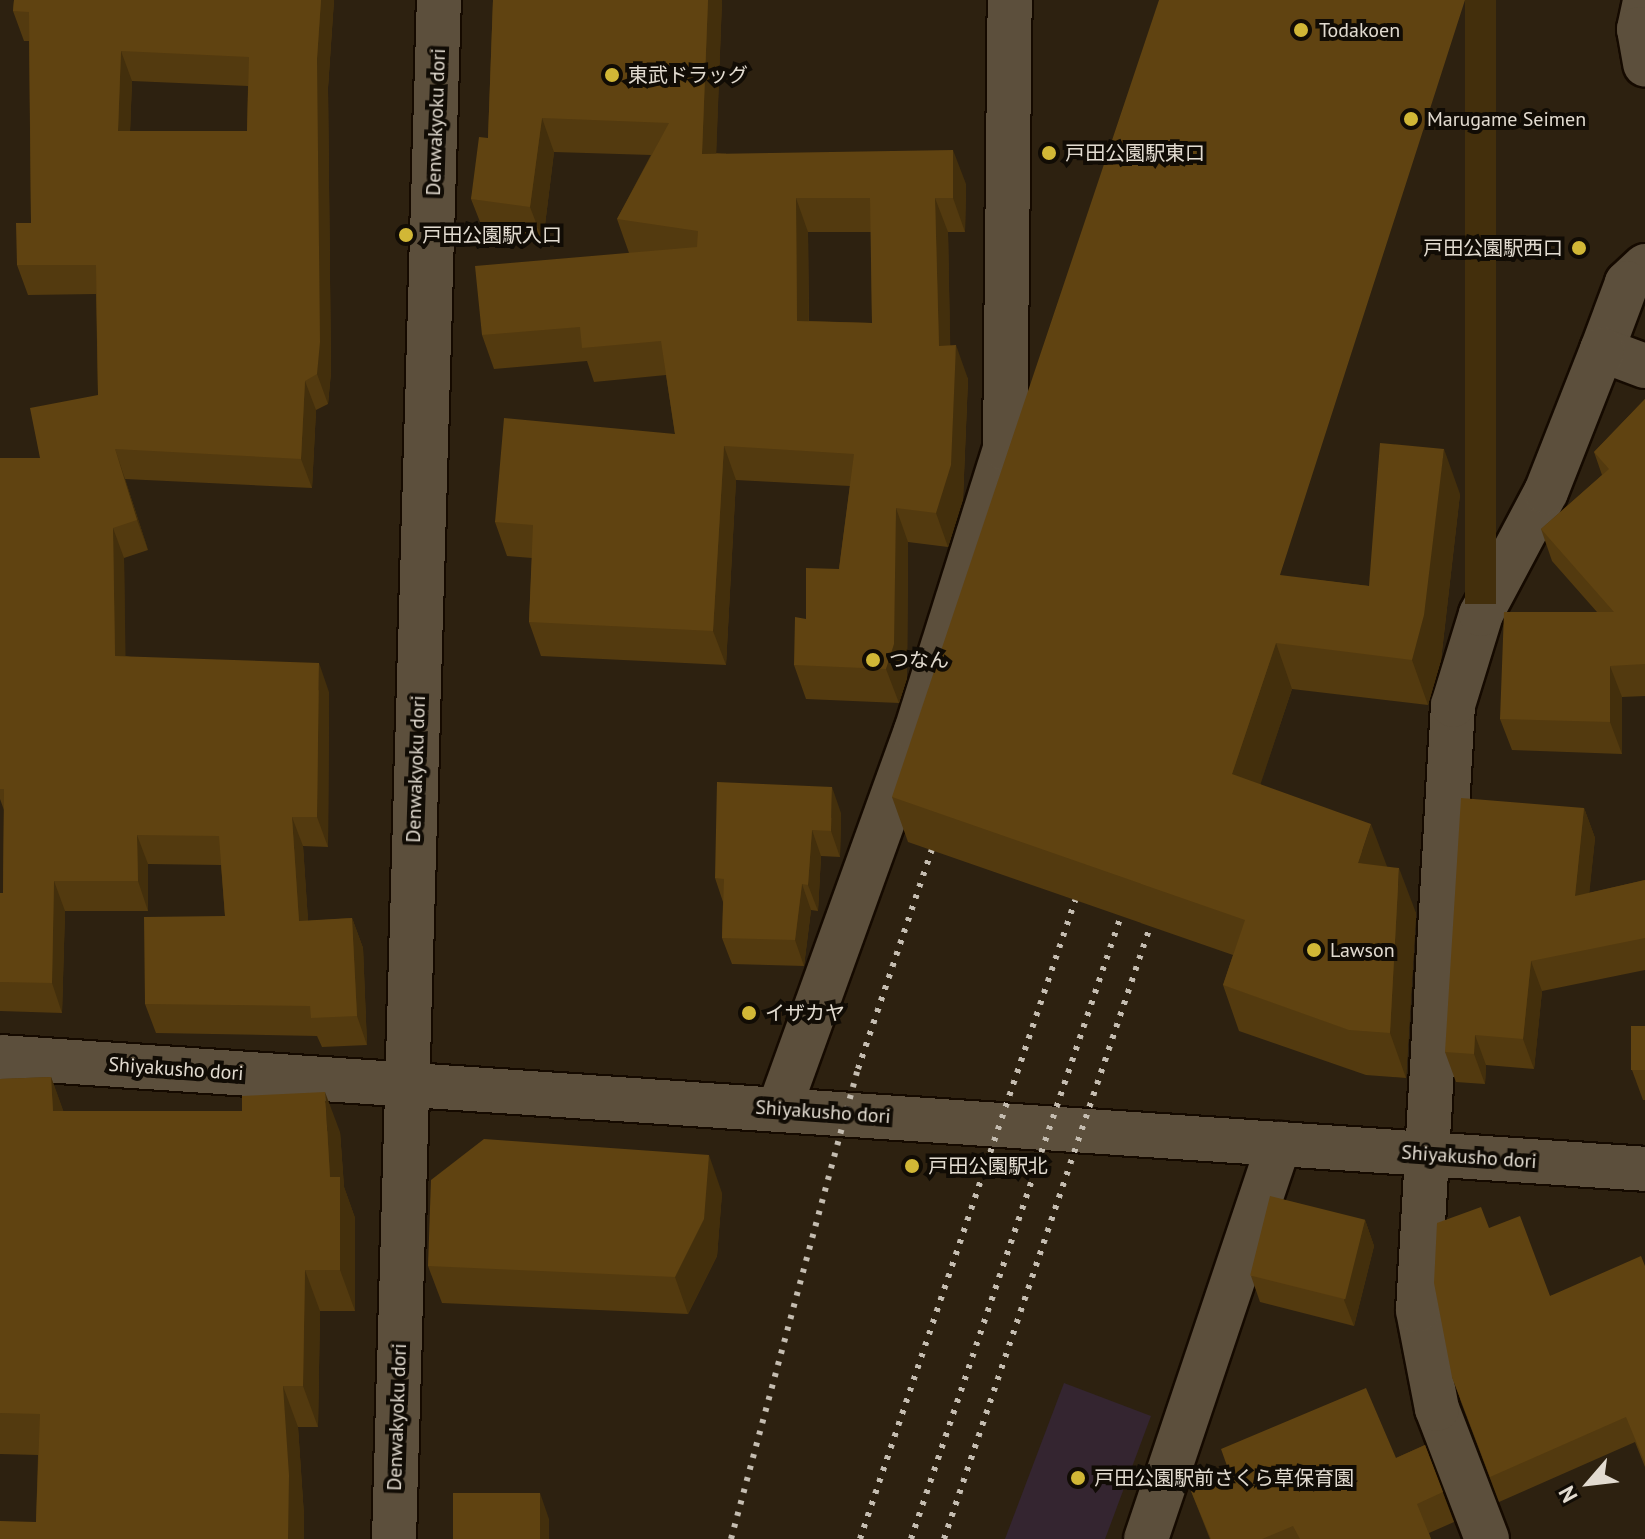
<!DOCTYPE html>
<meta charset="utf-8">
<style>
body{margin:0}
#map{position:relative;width:1645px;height:1539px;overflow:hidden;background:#2d2110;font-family:"PT Sans","Noto Sans JP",sans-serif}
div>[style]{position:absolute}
.education>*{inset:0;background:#342530}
.roads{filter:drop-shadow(2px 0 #150a00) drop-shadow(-2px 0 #150a00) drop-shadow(0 2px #150a00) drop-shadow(0 -2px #150a00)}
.minor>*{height:44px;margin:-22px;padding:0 22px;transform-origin:22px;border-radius:22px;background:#5c4f3c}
.tertiary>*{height:44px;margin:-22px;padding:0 22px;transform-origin:22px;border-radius:22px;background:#5c4f3c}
.rail>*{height:6px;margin-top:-3px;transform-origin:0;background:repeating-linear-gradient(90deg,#c5bdb1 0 4px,transparent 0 12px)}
.wall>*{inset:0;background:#533a0f}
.shaded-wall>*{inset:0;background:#432f0c;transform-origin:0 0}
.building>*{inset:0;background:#604311;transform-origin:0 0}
.dots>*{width:22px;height:22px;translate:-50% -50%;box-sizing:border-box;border:4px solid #110c05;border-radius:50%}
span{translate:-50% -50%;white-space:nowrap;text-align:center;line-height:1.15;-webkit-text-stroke:8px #110c05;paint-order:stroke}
.poi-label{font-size:20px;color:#e2dbd0}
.left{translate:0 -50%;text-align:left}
.right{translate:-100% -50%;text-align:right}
.street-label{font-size:20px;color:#e2dbd0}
.north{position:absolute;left:1549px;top:1443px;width:80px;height:80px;-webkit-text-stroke:6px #110c05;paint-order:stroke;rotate:242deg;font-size:22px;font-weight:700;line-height:32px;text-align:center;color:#e2dbd0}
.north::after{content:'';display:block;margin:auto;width:28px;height:36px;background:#e2dbd0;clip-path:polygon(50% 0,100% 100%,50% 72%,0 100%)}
</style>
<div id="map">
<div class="education">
<div style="clip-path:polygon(1064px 1383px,1151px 1416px,1105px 1539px,1005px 1539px)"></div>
</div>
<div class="roads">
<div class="minor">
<div style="left:1645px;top:1px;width:29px;rotate:102deg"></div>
<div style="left:1639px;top:29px;width:36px;rotate:80deg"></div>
<div style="left:1645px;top:266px;width:25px;rotate:137deg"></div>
<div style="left:1627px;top:283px;width:72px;rotate:110.5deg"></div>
<div style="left:1602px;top:350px;width:46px;rotate:20.4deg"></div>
<div style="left:779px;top:1109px;width:402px;rotate:-70.1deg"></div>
<div style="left:916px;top:731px;width:296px;rotate:-72.5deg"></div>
<div style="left:1005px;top:449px;width:449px;rotate:-89.4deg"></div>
<div style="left:1146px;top:1539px;width:417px;rotate:-71.4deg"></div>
<div style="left:1487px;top:1539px;width:139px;rotate:-111deg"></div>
<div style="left:1437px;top:1409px;width:101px;rotate:-100.9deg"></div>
<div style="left:1418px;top:1310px;width:606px;rotate:-86.69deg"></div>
<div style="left:1453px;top:705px;width:95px;rotate:-72.9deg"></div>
<div style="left:1481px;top:614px;width:138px;rotate:-62deg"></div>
<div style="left:1546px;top:492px;width:153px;rotate:-68.5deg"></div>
</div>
<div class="tertiary">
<div style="left:0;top:1057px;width:1649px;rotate:3.89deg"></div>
<div style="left:394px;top:1539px;width:1540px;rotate:-88.33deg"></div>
</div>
</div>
<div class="rail">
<div style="left:731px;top:1539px;width:487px;rotate:-74.9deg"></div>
<div style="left:858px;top:1069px;width:253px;rotate:-71.4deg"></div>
<div style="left:860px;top:1539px;width:695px;rotate:-71.38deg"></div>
<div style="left:911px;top:1539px;width:680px;rotate:-71.38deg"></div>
<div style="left:944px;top:1539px;width:668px;rotate:-71.4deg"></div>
</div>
<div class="wall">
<div style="clip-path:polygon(evenodd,14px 0,334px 0,328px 88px,331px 372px,328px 404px,316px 410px,312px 488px,125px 479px,148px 550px,124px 558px,125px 656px,329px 692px,328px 847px,303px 846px,308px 921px,352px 918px,363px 948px,367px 1045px,322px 1047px,317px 1036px,156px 1033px,145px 1004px,225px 916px,221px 865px,148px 864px,148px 911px,65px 911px,62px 1013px,0 1011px,0 893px,3px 893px,4px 810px,0 799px,0 458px,40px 458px,98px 395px,96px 294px,28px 295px,17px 265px,31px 223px,29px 41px,24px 41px,13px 11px,14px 0,132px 81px,248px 86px,247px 131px,130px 131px,132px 81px)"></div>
<div style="clip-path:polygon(evenodd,493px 0,722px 0,716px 153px,966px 184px,965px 232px,948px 232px,950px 345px,968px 379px,963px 499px,948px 547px,908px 542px,907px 678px,899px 703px,806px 699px,794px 665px,806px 619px,839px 569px,850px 486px,736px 480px,726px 665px,541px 656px,529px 622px,532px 558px,507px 556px,495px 522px,675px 434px,666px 375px,594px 382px,587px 361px,494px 369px,482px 335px,629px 253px,617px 219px,651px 155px,554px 152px,543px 241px,484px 232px,471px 199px,488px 138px,493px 0,808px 232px,871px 232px,872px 323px,809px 321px,808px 232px)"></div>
<div style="clip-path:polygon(1645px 399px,1645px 696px,1622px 697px,1622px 754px,1512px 750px,1500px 719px,1597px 612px,1552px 561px,1541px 529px,1602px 475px,1594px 452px)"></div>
<div style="clip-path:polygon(1460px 494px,1441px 660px,1428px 705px,1292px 689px,1260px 784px,1387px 867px,1416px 913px,1406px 1078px,1366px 1075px,1239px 1031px,1223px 985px,1233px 955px,908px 842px,892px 797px,1310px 579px,1369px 586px)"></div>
<div style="clip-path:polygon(1584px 808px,1595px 838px,1589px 893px,1645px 880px,1645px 970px,1542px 991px,1534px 1069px,1486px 1065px,1485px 1084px,1456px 1082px,1445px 1052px)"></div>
<div style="clip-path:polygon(841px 813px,840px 857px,821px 856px,818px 911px,811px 910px,804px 966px,732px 964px,722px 938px,723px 902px,715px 878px)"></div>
<div style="clip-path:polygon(1645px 1026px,1645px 1100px,1643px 1100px,1632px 1070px)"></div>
<div style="clip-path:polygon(51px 1077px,63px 1111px,340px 1132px,344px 1187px,355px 1218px,355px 1311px,320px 1311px,318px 1427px,298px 1427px,304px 1516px,304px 1539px,0 1539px,36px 1522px,38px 1455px,0 1454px,0 1079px)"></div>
<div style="clip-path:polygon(722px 1193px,717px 1256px,688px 1314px,442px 1303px,428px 1266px)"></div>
<div style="clip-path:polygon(1365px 1220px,1374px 1246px,1354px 1326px,1260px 1302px,1251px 1276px)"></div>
<div style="clip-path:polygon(1489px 1228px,1550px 1296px,1645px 1266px,1645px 1467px,1635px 1442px,1499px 1502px,1452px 1377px)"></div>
<div style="clip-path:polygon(1425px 1445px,1454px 1522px,1429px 1533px,1431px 1539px,1210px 1539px,1191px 1491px,1396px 1458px)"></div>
</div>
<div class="shaded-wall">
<div style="clip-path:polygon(321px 0,334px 0,328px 88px,331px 372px,328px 404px,317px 374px,317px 59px)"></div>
<div style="clip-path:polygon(708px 0,722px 0,715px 187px,702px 154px)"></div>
<div style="left:1465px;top:0;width:31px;height:604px"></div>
<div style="clip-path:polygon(121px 51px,132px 81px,129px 160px,118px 131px)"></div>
<div style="clip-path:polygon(542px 118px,554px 152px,543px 241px,530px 207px)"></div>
<div style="clip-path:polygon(953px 150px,966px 184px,965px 232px,953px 198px)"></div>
<div style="clip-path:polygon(796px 198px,808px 232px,809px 355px,797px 321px)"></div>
<div style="clip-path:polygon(935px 198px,948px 232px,951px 380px,939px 346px)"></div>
<div style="clip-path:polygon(956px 345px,968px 379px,963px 499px,948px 547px,936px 513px)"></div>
<div style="clip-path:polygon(305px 381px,316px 410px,312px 488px,301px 459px)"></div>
<div style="clip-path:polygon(724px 446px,736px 480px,726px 665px,713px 631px)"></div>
<div style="clip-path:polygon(115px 449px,125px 479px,148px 550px,137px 520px)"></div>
<div style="clip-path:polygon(1444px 449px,1460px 494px,1441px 660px,1428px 705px,1412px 660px)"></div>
<div style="clip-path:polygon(896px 508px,908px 542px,907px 678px,899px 703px,886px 669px)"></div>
<div style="clip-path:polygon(113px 528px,124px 558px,126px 686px,115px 656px)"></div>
<div style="clip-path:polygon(1276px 643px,1292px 689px,1249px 819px,1232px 774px)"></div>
<div style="clip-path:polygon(319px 663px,329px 692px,328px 847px,317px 817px)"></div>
<div style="clip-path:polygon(1610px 666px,1622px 697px,1622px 754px,1610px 722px)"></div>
<div style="clip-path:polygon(832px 787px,841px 813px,840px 857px,831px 831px)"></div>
<div style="clip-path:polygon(1584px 808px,1595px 838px,1586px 926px,1575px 896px)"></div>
<div style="clip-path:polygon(292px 817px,303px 846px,310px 951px,299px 921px)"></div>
<div style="clip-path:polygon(1371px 824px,1388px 869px,1358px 863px)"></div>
<div style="clip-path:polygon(812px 830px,821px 856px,818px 911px,808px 885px)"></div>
<div style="clip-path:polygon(137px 835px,148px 864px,148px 911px,138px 881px)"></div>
<div style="clip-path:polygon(1399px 868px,1416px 913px,1406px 1078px,1390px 1033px)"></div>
<div style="clip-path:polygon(54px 881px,65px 911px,62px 1013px,52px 983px)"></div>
<div style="clip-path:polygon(802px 884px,811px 910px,804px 966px,795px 940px)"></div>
<div style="clip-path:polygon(352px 918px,363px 948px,367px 1045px,357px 1016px)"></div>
<div style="clip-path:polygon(1531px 961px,1542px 991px,1534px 1069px,1523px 1039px)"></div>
<div style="clip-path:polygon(1475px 1035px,1486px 1065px,1485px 1084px,1474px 1054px)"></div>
<div style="clip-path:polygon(51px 1077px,66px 1118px,53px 1111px)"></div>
<div style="clip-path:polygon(325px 1092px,340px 1132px,344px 1187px,355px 1218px,355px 1311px,340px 1270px,330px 1177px)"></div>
<div style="clip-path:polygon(709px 1155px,722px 1193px,717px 1256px,688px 1314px,675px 1277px)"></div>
<div style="clip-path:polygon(1365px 1220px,1374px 1246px,1354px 1326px,1344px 1300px)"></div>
<div style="clip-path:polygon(305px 1270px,320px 1311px,318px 1427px,303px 1386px)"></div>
<div style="clip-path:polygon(283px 1386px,298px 1427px,304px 1516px,304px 1539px,288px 1539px)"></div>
<div style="clip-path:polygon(540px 1493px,549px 1519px,549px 1539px,540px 1539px)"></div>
</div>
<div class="building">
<div style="clip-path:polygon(evenodd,14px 0,321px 0,317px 59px,320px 342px,317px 374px,305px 381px,301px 459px,115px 449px,137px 520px,113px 528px,115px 656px,319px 663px,317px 817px,292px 817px,299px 921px,352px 918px,357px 1016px,311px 1018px,310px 1006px,145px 1004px,144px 917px,225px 916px,219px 836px,137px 835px,138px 881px,54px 881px,52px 983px,0 982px,0 893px,3px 893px,4px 789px,0 789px,0 458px,40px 458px,30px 408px,98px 395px,96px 265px,17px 265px,16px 223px,31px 223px,29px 12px,13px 11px,14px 0,121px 51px,249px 57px,247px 131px,118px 131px,121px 51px)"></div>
<div style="clip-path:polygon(evenodd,493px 0,708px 0,702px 154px,953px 150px,953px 198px,935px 198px,939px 346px,956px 345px,951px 465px,936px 513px,896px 508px,894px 644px,886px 669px,794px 665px,795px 617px,806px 619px,806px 568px,839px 569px,854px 454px,724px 446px,713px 631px,529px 622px,533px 525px,495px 522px,504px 418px,675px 434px,661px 341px,582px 348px,580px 327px,482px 335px,475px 266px,697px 247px,698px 231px,617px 219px,669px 123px,542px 118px,530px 207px,471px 199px,479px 137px,488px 138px,493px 0,796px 198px,870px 198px,872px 323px,797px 321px,796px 198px)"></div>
<div style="clip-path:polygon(1159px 0,1465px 0,1280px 575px,1369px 586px,1380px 443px,1444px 449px,1424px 615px,1412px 660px,1276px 643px,1232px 774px,1371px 824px,1358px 863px,1399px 868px,1390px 1033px,1349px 1030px,1223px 985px,1245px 920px,892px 797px)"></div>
<div style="clip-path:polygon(1645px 399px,1645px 664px,1610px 666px,1610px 722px,1500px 719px,1504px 612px,1614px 612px,1541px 529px,1609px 469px,1594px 452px)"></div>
<div style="clip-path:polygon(717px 782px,832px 787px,831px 831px,812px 830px,808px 885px,802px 884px,795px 940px,722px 938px,724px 879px,715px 878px)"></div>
<div style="clip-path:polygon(1461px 798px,1584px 808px,1575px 896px,1645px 880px,1645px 938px,1531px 961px,1523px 1039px,1475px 1035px,1474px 1054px,1445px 1052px)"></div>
<div style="left:1631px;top:1026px;width:14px;height:44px"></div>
<div style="clip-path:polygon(51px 1077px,53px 1111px,242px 1111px,242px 1096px,325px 1092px,330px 1177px,340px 1177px,340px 1270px,305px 1270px,303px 1386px,283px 1386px,289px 1475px,288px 1539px,0 1539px,0 1521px,36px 1522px,40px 1414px,0 1413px,0 1079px)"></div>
<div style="clip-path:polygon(484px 1139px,709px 1155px,704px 1219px,675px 1277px,428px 1266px,431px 1180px)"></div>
<div style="left:1270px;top:1196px;width:98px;height:82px;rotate:14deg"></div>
<div style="clip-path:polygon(1481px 1207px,1489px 1228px,1520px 1216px,1550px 1296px,1641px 1256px,1645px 1266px,1645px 1463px,1626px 1417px,1490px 1477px,1452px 1377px,1434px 1283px,1437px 1223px)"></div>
<div style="clip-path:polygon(1366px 1388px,1396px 1458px,1425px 1445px,1443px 1492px,1417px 1504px,1431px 1539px,1300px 1539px,1293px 1526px,1262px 1539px,1211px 1539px,1191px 1491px,1232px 1480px,1221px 1449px)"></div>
<div style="left:453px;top:1493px;width:87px;height:46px"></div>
</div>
<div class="dots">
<div style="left:1301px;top:30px;background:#d1b736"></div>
<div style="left:612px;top:75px;background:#d1b736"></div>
<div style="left:1411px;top:119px;background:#d1b736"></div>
<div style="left:1049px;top:153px;background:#d1b736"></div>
<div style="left:406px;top:235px;background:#d1b736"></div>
<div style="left:1579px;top:248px;background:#d1b736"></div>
<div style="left:873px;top:660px;background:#d1b736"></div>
<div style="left:1314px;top:950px;background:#d1b736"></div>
<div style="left:749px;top:1013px;background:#d1b736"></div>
<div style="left:912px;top:1166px;background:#d1b736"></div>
<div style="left:1078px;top:1478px;background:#d1b736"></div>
</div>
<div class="poi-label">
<span class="left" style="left:1319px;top:30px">Todakoen</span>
<span class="left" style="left:628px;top:75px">東武ドラッグ</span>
<span class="left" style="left:1427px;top:119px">Marugame Seimen</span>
<span class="left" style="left:1065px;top:153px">戸田公園駅東口</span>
<span class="left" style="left:422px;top:235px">戸田公園駅入口</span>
<span class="right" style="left:1563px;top:248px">戸田公園駅西口</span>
<span class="left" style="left:889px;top:660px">つなん</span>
<span class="left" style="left:1330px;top:950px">Lawson</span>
<span class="left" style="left:765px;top:1013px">イザカヤ</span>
<span class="left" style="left:928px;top:1166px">戸田公園駅北</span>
<span class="left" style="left:1094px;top:1478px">戸田公園駅前さくら草保育園</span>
</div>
<div class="street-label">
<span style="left:436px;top:122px;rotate:-88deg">Denwakyoku dori</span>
<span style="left:416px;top:769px;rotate:-88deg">Denwakyoku dori</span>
<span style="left:176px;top:1069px;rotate:4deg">Shiyakusho dori</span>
<span style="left:823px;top:1112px;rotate:4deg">Shiyakusho dori</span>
<span style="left:1469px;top:1157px;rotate:4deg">Shiyakusho dori</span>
<span style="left:397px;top:1417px;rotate:-88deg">Denwakyoku dori</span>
</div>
<div class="north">N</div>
</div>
